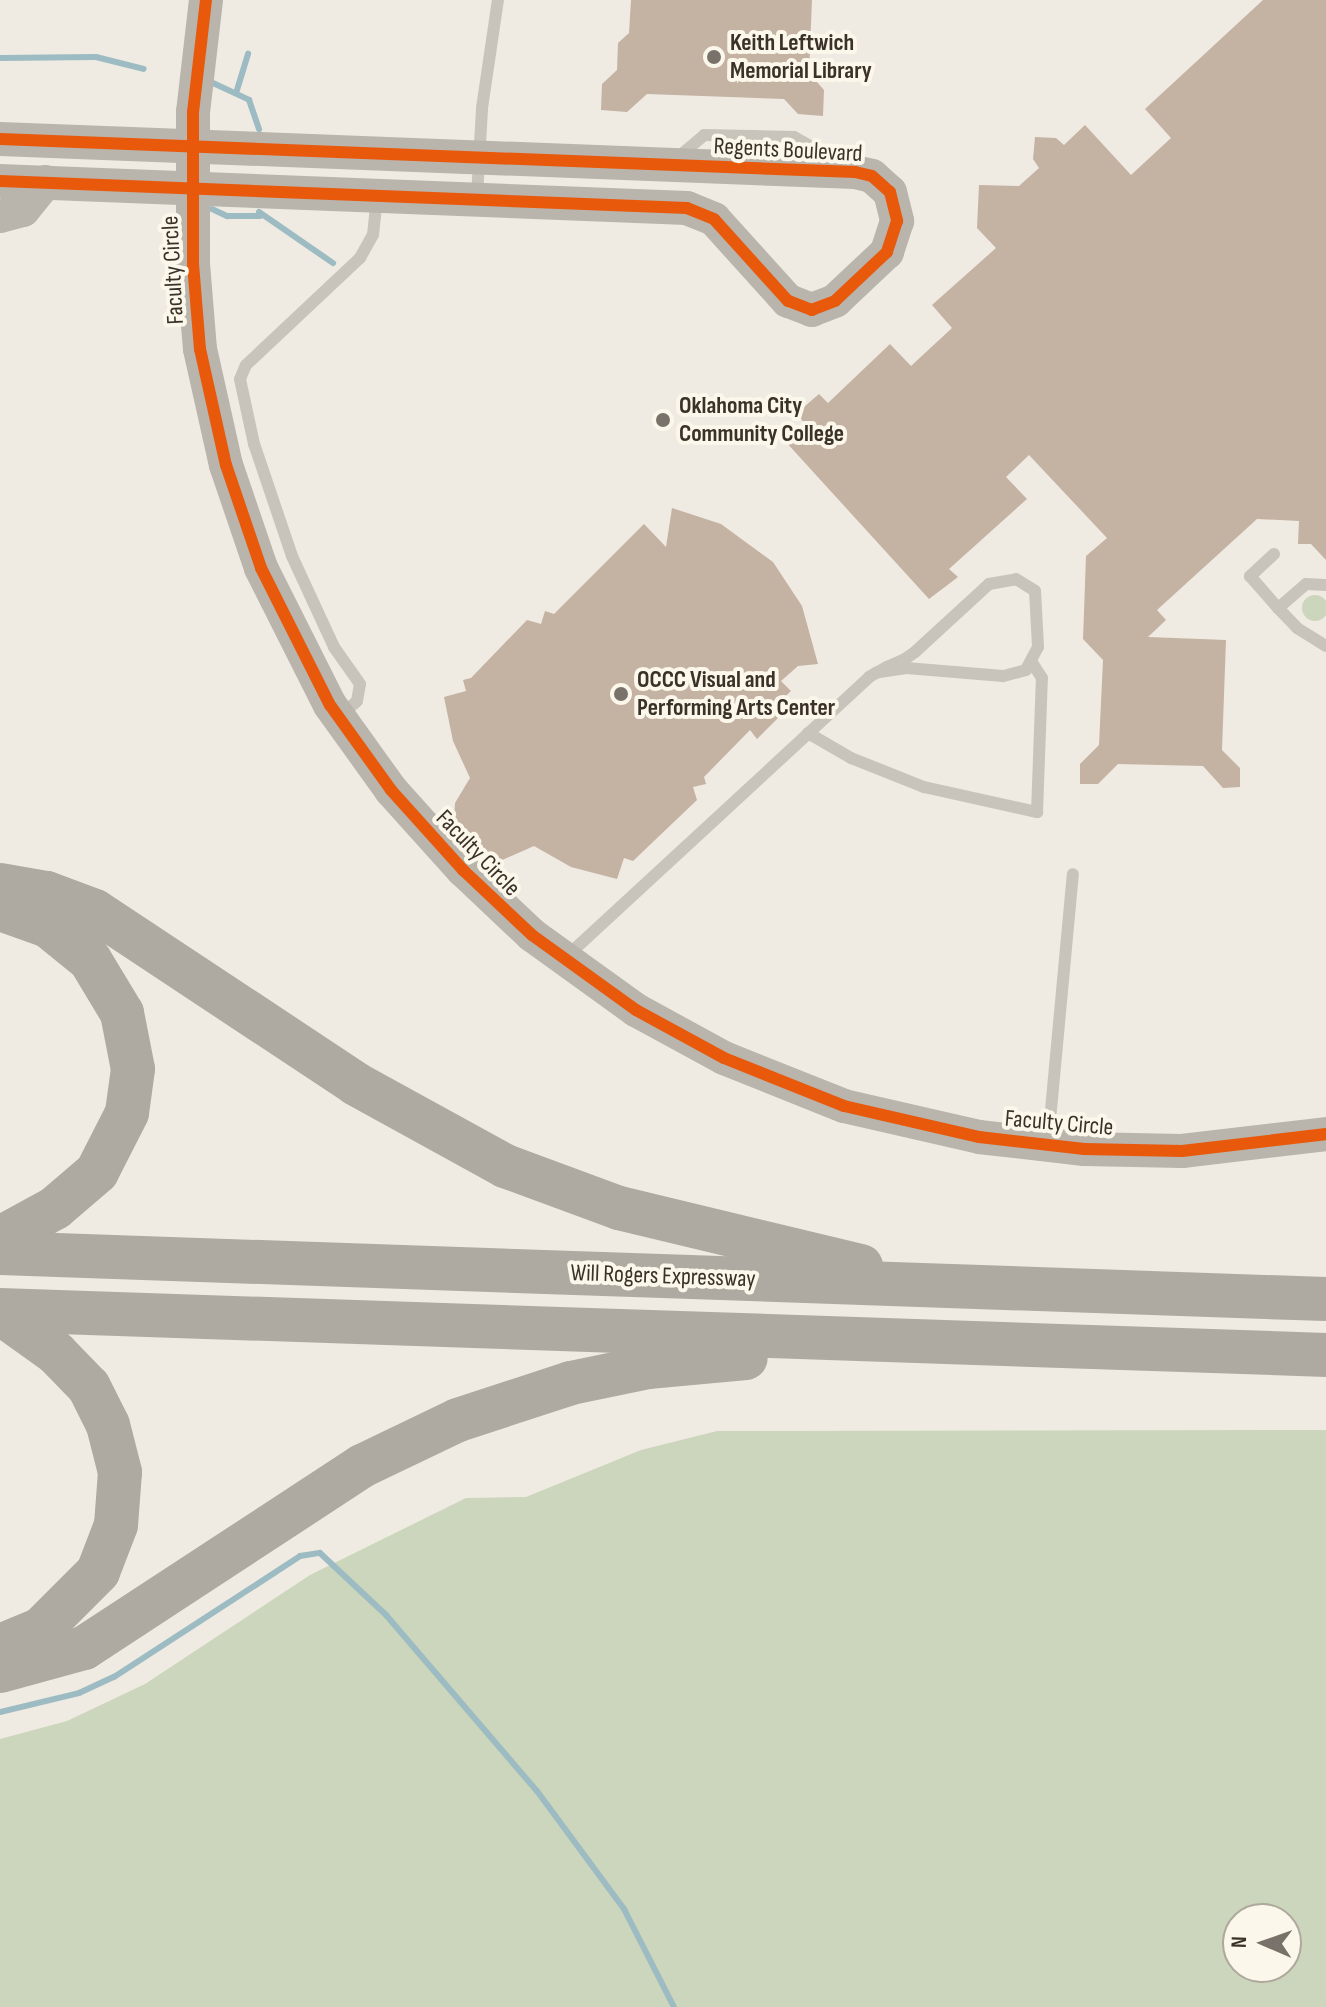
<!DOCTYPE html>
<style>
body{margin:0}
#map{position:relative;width:1326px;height:2007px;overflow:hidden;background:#efebe2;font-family:"Sofia Sans Condensed",sans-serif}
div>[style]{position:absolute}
.green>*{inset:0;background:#ccd6bc}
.round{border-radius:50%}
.stream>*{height:6px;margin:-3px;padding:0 3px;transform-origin:3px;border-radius:3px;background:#9dbbc2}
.building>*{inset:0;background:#c4b2a3}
.lane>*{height:12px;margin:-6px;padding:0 6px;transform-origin:6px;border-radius:6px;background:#c9c4bb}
.secondary>*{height:34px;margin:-17px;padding:0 17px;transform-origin:17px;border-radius:17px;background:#b9b4ac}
.highway>*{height:44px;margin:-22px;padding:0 22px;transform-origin:22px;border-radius:22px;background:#aeaaa1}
.cycleway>*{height:12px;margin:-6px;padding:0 6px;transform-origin:6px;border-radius:6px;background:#e8590c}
.dots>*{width:22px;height:22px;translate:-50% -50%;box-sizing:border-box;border:4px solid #fbf7ea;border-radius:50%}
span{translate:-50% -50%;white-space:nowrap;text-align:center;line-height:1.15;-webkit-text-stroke:8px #fbf7ea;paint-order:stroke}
.poi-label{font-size:24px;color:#3a3129;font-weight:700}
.left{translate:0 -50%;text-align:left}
.street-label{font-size:24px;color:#3a3129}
.north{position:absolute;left:1222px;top:1903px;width:80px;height:80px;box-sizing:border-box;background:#fbf7ea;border:2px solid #aea89d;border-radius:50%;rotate:272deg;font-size:22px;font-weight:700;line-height:32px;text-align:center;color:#3a3129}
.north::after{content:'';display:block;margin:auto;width:28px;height:36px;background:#79726a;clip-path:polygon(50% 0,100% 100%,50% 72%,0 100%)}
</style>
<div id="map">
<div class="green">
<div class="round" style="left:1302px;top:595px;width:26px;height:26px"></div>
<div style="clip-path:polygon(evenodd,1326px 1430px,1326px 2007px,0 2007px,0 1739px,67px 1721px,145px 1684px,310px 1575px,466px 1498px,526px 1497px,641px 1450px,717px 1431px,1326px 1430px,1238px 1919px,1286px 1919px,1286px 1967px,1238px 1967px,1238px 1919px)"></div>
</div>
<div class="stream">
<div style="left:0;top:58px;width:96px;rotate:-0.6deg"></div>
<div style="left:96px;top:57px;width:49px;rotate:14deg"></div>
<div style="left:213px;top:83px;width:40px;rotate:25deg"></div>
<div style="left:249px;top:100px;width:31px;rotate:71deg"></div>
<div style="left:237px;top:90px;width:38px;rotate:-73deg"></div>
<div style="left:212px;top:209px;width:17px;rotate:25deg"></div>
<div style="left:227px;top:216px;width:33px"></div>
<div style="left:259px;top:212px;width:90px;rotate:34.6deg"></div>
<div style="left:0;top:1712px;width:81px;rotate:-13.5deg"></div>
<div style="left:79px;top:1693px;width:38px;rotate:-25deg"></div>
<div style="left:114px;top:1677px;width:222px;rotate:-33deg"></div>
<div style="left:300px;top:1556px;width:20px;rotate:-9deg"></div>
<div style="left:320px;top:1553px;width:91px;rotate:43.2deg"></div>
<div style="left:386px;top:1615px;width:232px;rotate:49.4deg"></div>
<div style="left:537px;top:1791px;width:147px;rotate:53.6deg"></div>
<div style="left:624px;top:1909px;width:110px;rotate:63deg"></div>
</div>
<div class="building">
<div style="clip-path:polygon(631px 0,812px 0,809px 73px,824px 90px,823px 116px,798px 114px,784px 99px,647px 94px,627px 112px,601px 110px,602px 84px,617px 70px,618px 43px,629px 33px)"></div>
<div style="clip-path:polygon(1263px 0,1326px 0,1326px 560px,1311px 544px,1298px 544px,1299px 521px,1257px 519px,1157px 610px,1166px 620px,1148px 637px,1226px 640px,1222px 750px,1240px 768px,1240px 787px,1223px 788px,1203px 766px,1118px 764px,1098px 784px,1080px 784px,1080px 764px,1099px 745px,1103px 660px,1083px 639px,1086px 556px,1107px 538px,1029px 455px,1006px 477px,1027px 499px,949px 569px,958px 577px,929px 599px,785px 441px,804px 423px,797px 413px,819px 394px,828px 403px,890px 344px,911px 366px,952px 328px,932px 305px,996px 248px,977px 228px,979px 185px,1019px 186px,1039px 168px,1033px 159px,1035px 137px,1056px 138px,1064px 145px,1085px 125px,1131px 175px,1171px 138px,1145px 109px)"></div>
<div style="clip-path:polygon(672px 508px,721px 524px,773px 562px,802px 606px,818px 664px,798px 666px,781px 681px,791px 691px,777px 704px,784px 712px,757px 739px,750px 730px,704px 777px,706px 784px,693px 787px,697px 800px,633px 861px,624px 858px,617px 879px,571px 867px,534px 846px,500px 861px,477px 855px,454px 822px,455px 803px,470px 778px,453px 741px,444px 697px,466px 691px,463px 680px,471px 678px,527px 620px,541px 624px,545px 611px,554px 614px,644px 524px,666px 547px)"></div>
</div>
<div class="lane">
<div style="left:677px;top:158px;width:35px;rotate:-40deg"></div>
<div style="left:704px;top:135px;width:90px;rotate:1.3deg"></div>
<div style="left:794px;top:137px;width:21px;rotate:29deg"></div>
<div style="left:812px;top:147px;width:23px;rotate:56deg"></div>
<div style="left:477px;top:196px;width:88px;rotate:-86.7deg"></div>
<div style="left:482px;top:108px;width:109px;rotate:-81.6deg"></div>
<div style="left:1274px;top:554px;width:33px;rotate:137deg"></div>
<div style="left:1250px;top:576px;width:43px;rotate:48.8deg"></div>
<div style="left:1326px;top:585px;width:20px;rotate:-177deg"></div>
<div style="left:1306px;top:584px;width:37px;rotate:139deg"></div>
<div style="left:1278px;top:608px;width:28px;rotate:46deg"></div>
<div style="left:1297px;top:628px;width:34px;rotate:32deg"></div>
<div style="left:341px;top:715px;width:21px;rotate:-41deg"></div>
<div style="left:357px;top:701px;width:17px;rotate:-80deg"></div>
<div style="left:360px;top:684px;width:45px;rotate:-125.1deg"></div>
<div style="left:334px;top:647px;width:100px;rotate:-114.8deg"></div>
<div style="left:292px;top:556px;width:118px;rotate:-108.7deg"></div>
<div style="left:254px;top:444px;width:66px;rotate:-102.2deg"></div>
<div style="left:240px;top:379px;width:15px;rotate:-67deg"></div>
<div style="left:246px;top:365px;width:156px;rotate:-43.2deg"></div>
<div style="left:360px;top:258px;width:26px;rotate:-61deg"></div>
<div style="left:373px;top:235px;width:38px;rotate:-84deg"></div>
<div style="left:808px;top:733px;width:50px;rotate:30.2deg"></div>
<div style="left:851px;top:758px;width:79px;rotate:21.7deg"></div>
<div style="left:924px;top:787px;width:116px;rotate:12.5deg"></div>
<div style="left:1037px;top:812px;width:134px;rotate:-87.9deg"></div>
<div style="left:1042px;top:678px;width:17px;rotate:-123deg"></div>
<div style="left:566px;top:957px;width:413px;rotate:-42.7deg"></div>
<div style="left:869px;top:677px;width:8px;rotate:-30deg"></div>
<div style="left:876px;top:673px;width:13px;rotate:-29deg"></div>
<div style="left:887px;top:667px;width:20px;rotate:-24deg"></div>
<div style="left:905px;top:659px;width:12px;rotate:-35deg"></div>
<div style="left:915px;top:652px;width:100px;rotate:-42.6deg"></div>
<div style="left:989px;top:584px;width:27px;rotate:-10deg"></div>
<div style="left:1016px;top:579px;width:22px;rotate:32deg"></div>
<div style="left:1035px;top:591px;width:56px;rotate:86.9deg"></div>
<div style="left:1038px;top:647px;width:26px;rotate:118deg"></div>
<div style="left:1026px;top:670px;width:24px;rotate:165deg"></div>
<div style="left:1003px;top:676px;width:97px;rotate:-175.3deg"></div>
<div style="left:906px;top:668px;width:30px;rotate:171deg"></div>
<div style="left:1048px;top:1142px;width:269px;rotate:-84.7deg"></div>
</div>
<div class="secondary">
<div style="left:206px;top:0;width:113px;rotate:96.6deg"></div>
<div style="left:193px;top:112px;width:152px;rotate:90deg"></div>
<div style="left:193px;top:264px;width:85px;rotate:85.3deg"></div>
<div style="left:200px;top:349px;width:119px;rotate:77.4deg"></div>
<div style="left:226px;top:465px;width:109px;rotate:71.2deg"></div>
<div style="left:261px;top:568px;width:153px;rotate:63.3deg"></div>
<div style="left:330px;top:705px;width:105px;rotate:54.3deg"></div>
<div style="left:391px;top:790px;width:108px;rotate:48deg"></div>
<div style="left:463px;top:870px;width:95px;rotate:43.3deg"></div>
<div style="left:532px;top:935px;width:128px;rotate:35.8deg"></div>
<div style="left:636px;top:1010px;width:100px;rotate:28.6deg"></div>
<div style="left:724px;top:1058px;width:129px;rotate:21.8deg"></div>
<div style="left:844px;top:1106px;width:139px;rotate:12.9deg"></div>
<div style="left:979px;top:1137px;width:106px;rotate:6.5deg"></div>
<div style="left:1084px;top:1149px;width:98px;rotate:1.2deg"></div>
<div style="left:1182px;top:1151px;width:145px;rotate:-6.7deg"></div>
<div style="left:0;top:139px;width:856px;rotate:2.21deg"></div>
<div style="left:855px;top:172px;width:17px;rotate:13deg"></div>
<div style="left:872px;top:176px;width:24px;rotate:42deg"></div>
<div style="left:890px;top:192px;width:30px;rotate:76deg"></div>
<div style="left:897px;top:221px;width:33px;rotate:108deg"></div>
<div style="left:887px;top:252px;width:71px;rotate:136.7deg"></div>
<div style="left:835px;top:301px;width:25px;rotate:159deg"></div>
<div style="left:812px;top:310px;width:26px;rotate:-159deg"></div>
<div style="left:788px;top:301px;width:110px;rotate:-132.1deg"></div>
<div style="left:714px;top:219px;width:29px;rotate:-158deg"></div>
<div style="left:687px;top:208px;width:688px;rotate:-177.75deg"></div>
<div style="left:0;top:216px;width:24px;rotate:-15deg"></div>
<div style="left:23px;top:210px;width:36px;rotate:-51deg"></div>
</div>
<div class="highway">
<div style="left:0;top:885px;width:48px;rotate:9.7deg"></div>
<div style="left:47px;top:893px;width:51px;rotate:20.6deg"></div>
<div style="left:95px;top:911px;width:313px;rotate:33.5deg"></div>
<div style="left:356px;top:1084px;width:170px;rotate:28.8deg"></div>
<div style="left:505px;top:1166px;width:121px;rotate:20.2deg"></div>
<div style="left:619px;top:1208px;width:249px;rotate:13.5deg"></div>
<div style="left:0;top:909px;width:51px;rotate:19.5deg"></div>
<div style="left:48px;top:926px;width:54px;rotate:39deg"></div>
<div style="left:90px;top:960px;width:62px;rotate:58.9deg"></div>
<div style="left:122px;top:1013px;width:57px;rotate:78.9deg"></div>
<div style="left:133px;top:1069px;width:44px;rotate:97.8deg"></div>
<div style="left:127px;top:1113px;width:66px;rotate:117deg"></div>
<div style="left:97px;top:1172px;width:55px;rotate:139.4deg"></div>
<div style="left:55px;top:1208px;width:63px;rotate:151.4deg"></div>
<div style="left:0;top:1253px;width:1327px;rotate:1.99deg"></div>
<div style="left:0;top:1310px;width:1327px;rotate:1.94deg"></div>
<div style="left:0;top:1313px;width:69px;rotate:35.5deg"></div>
<div style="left:56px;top:1353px;width:47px;rotate:45.9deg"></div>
<div style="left:89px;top:1387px;width:42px;rotate:63.4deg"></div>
<div style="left:108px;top:1425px;width:49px;rotate:75.7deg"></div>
<div style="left:120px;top:1472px;width:53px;rotate:94.3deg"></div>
<div style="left:116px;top:1525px;width:50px;rotate:111deg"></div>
<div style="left:98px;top:1572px;width:81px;rotate:135deg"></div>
<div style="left:41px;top:1629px;width:44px;rotate:157.5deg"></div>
<div style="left:0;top:1671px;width:87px;rotate:-15.3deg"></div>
<div style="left:84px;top:1648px;width:332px;rotate:-33.2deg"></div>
<div style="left:362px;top:1466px;width:106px;rotate:-25.6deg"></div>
<div style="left:458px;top:1420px;width:119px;rotate:-18.1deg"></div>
<div style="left:571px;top:1383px;width:79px;rotate:-11.7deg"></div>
<div style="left:648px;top:1367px;width:98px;rotate:-5.2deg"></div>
</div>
<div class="cycleway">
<div style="left:206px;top:0;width:113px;rotate:96.6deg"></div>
<div style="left:193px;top:112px;width:152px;rotate:90deg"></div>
<div style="left:193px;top:264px;width:85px;rotate:85.3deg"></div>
<div style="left:200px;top:349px;width:119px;rotate:77.4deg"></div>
<div style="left:226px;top:465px;width:109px;rotate:71.2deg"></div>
<div style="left:261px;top:568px;width:153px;rotate:63.3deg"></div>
<div style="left:330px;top:705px;width:105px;rotate:54.3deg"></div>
<div style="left:391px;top:790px;width:108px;rotate:48deg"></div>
<div style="left:463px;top:870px;width:95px;rotate:43.3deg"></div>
<div style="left:532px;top:935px;width:128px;rotate:35.8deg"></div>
<div style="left:636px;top:1010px;width:100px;rotate:28.6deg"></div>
<div style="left:724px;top:1058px;width:129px;rotate:21.8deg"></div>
<div style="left:844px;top:1106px;width:139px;rotate:12.9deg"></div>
<div style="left:979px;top:1137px;width:106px;rotate:6.5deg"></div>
<div style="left:1084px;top:1149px;width:98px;rotate:1.2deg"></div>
<div style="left:1182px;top:1151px;width:145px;rotate:-6.7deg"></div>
<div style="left:0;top:139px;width:856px;rotate:2.21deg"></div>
<div style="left:855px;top:172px;width:17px;rotate:13deg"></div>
<div style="left:872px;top:176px;width:24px;rotate:42deg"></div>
<div style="left:890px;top:192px;width:30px;rotate:76deg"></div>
<div style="left:897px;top:221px;width:33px;rotate:108deg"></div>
<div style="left:887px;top:252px;width:71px;rotate:136.7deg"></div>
<div style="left:835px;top:301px;width:25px;rotate:159deg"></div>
<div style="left:812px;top:310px;width:26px;rotate:-159deg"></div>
<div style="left:788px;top:301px;width:110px;rotate:-132.1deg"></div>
<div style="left:714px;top:219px;width:29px;rotate:-158deg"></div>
<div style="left:687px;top:208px;width:688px;rotate:-177.75deg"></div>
</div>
<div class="dots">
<div style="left:714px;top:57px;background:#79726a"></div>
<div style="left:663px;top:420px;background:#79726a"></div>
<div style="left:621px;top:694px;background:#79726a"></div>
</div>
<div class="poi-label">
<span class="left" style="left:730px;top:57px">Keith Leftwich<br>Memorial Library</span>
<span class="left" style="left:679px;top:420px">Oklahoma City<br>Community College</span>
<span class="left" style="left:637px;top:694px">OCCC Visual and<br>Performing Arts Center</span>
</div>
<div class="street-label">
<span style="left:788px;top:150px;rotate:3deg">Regents Boulevard</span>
<span style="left:173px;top:270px;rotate:-93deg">Faculty Circle</span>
<span style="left:478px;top:853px;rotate:46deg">Faculty Circle</span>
<span style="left:1059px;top:1123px;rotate:5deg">Faculty Circle</span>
<span style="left:663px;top:1276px;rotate:2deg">Will Rogers Expressway</span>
</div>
<div class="north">N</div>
</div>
